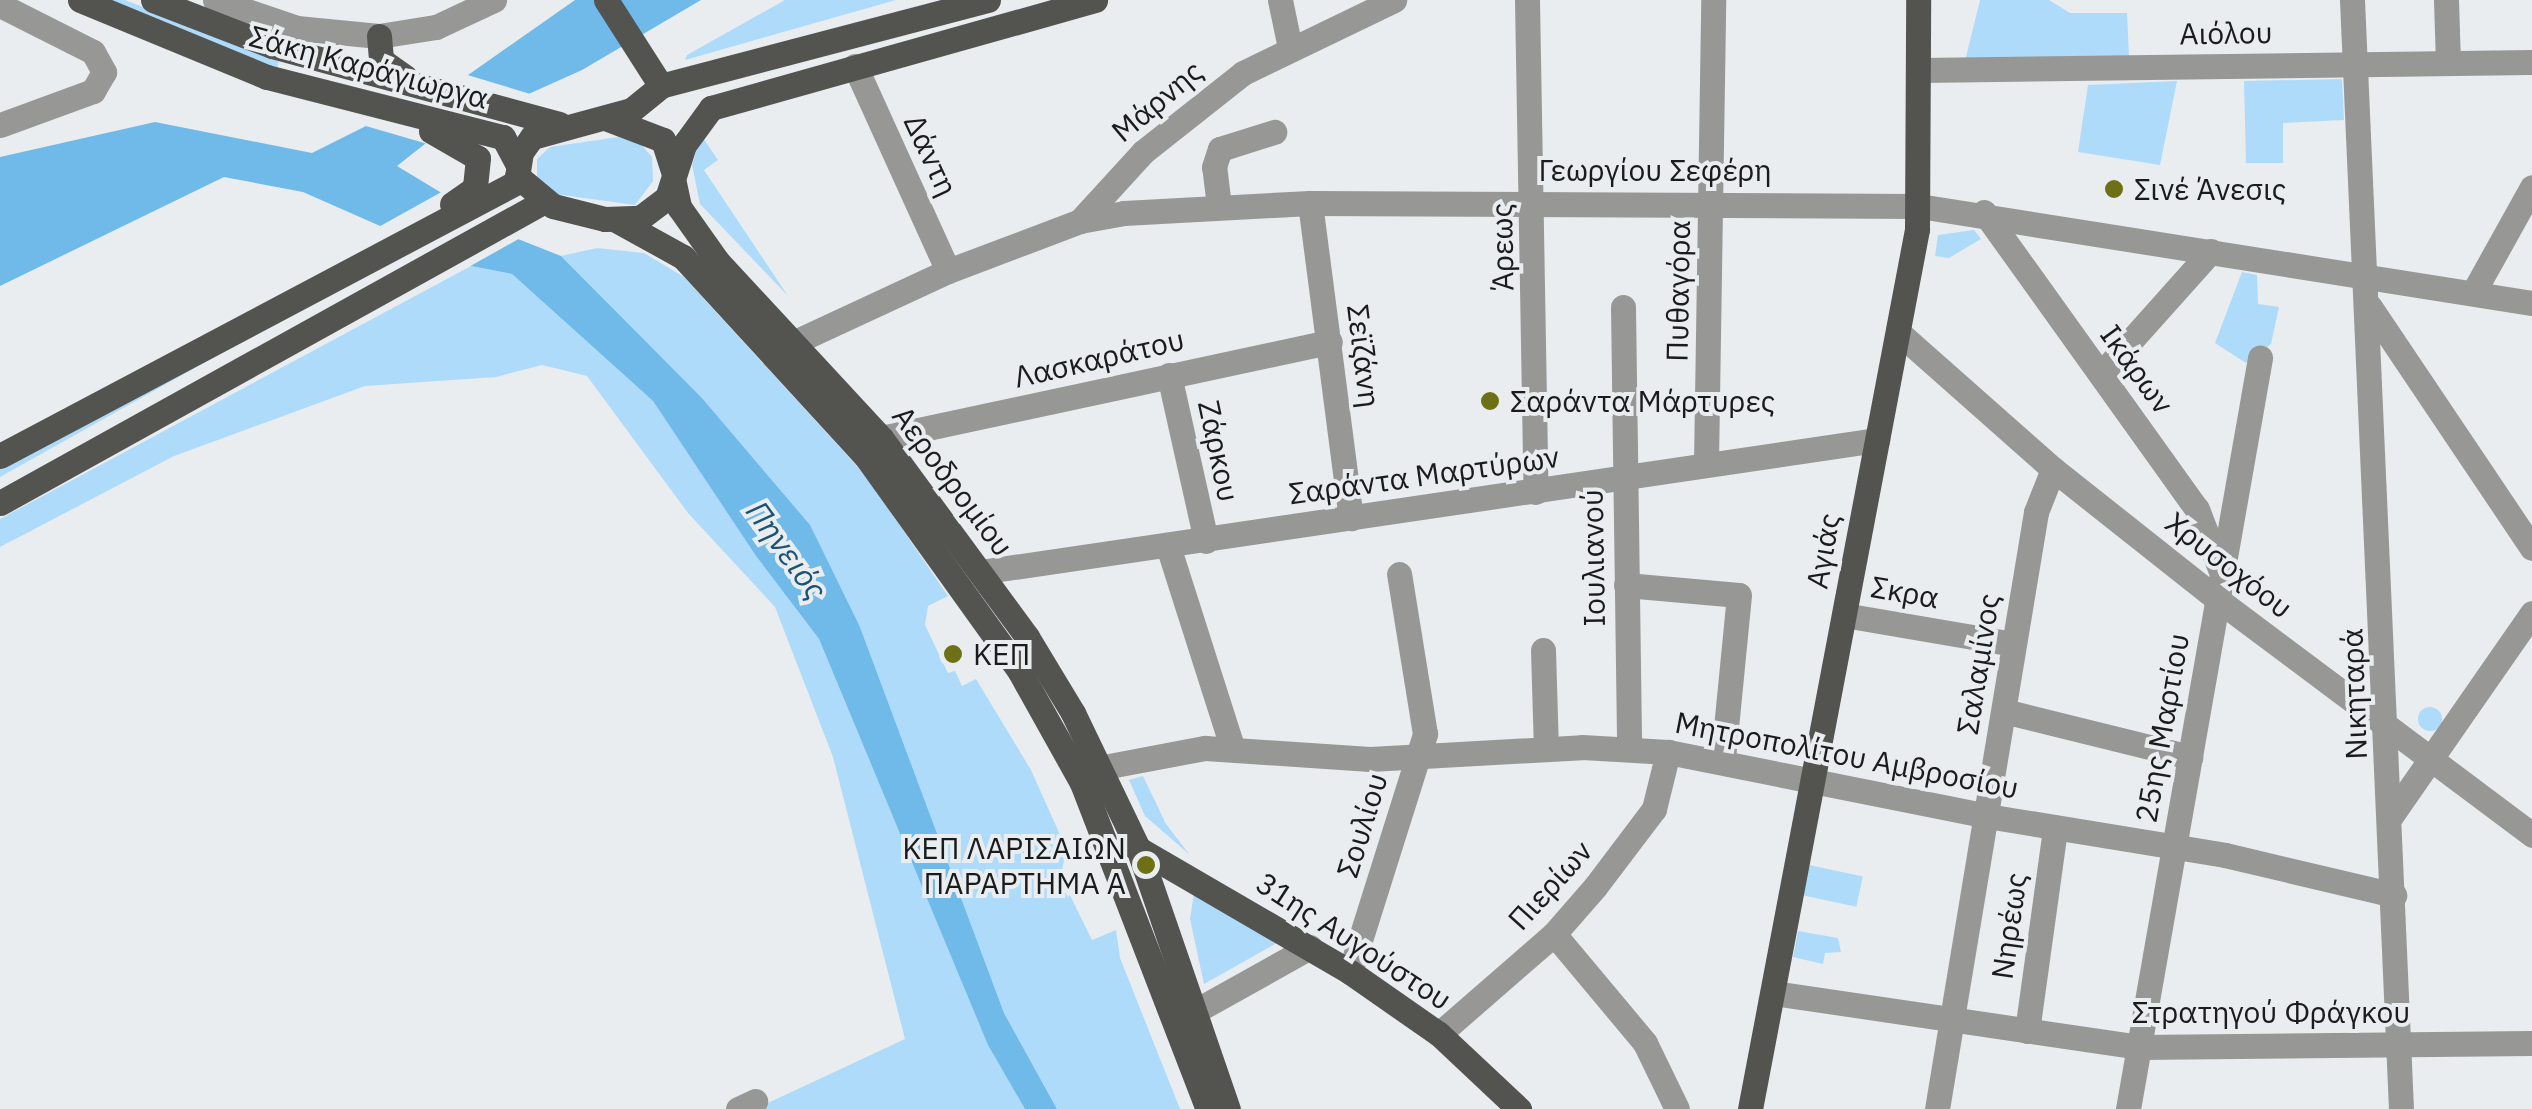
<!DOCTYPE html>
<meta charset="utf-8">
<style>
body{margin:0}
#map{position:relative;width:2532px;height:1109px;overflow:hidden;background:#e9edef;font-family:"IBM Plex Sans",sans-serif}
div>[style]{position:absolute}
.green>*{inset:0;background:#aedbfa;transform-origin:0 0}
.round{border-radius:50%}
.water>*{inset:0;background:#70baea}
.pier>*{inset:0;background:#e9edef}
.minor>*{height:25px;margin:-12.5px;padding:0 12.5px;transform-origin:12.5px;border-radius:12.5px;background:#979796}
.major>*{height:25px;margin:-12.5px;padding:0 12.5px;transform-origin:12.5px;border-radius:12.5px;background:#535350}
.dots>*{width:28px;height:28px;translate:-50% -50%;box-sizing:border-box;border:5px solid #e9edef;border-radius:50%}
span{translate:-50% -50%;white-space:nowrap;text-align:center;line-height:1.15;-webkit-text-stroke:8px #e9edef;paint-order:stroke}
.street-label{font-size:30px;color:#1a1b1c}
.poi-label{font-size:30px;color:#1a1b1c}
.left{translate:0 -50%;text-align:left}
.right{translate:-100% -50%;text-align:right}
.water-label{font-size:32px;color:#1a5373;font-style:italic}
</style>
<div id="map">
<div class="green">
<div style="clip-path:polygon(107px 0,125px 0,279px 60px,277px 69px)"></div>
<div style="clip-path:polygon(785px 0,896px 0,685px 60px,687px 55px)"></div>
<div style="clip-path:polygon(1980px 0,2049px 0,2070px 13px,2127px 13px,2129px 57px,1965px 61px)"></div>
<div style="clip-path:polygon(2342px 79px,2344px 120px,2283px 123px,2283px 163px,2246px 163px,2244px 81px)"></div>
<div style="clip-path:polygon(2177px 81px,2160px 165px,2078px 152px,2088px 85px)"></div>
<div style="clip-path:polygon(701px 135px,718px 160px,704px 170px,788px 296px,700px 204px,692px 165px)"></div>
<div style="clip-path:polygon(618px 137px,639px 142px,652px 157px,653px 181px,635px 205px,555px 194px,537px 178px,537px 159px,550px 147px)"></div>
<div style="clip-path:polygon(1974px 230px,1981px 239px,1949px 258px,1935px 256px,1938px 235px)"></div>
<div style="clip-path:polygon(597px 248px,644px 253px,684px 277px,866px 476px,948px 596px,928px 606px,925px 625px,948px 673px,955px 671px,962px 686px,976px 679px,1031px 770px,1066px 848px,1061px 877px,1092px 940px,1116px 930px,1120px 958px,1180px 1109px,1057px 1109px,1004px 1013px,860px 627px,701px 397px,561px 256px)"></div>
<div style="clip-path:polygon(471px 266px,512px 274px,653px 401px,756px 556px,819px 639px,988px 1044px,1025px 1109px,755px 1109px,905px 1039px,833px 757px,775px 607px,688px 513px,587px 376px,542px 365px,496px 377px,365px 386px,174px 456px,0 547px,0 519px)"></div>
<div style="clip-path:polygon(2242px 272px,2257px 275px,2258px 304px,2279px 307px,2271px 344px,2246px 363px,2215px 343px)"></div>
<div style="clip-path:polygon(210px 351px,218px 355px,0 477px,0 467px)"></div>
<div class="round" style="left:2418px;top:707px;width:24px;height:24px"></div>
<div style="clip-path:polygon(1143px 776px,1166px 824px,1189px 854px,1145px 816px,1129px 780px)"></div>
<div style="left:1809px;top:865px;width:55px;height:31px;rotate:12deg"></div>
<div style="clip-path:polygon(1194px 893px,1277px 943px,1204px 984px,1190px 919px)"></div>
<div style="clip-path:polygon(1798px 931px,1838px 938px,1841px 952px,1825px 953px,1823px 964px,1793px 957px)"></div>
</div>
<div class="water">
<div style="clip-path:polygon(575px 0,701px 0,582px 70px,435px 136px,397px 166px,518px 239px,561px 256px,701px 397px,810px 525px,860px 627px,1004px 1013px,1057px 1109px,1025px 1109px,988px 1045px,819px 639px,756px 556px,653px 401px,512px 274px,471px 266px,303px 192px,224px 177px,0 286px,0 157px,155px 122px,312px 153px,468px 75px)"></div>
</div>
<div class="pier">
<div style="clip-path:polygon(461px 73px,537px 96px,431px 145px,359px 124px)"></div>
<div style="clip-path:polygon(445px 190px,521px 235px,524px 236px,465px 269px,375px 229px)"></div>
</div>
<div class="minor">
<div style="left:215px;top:0;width:87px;rotate:18.9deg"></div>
<div style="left:297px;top:28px;width:82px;rotate:5.6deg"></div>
<div style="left:379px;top:36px;width:58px;rotate:-9deg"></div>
<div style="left:436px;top:27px;width:64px;rotate:-25deg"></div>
<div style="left:1280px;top:0;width:49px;rotate:78.2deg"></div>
<div style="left:1527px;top:0;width:492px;rotate:89deg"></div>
<div style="left:2352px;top:0;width:1110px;rotate:87.47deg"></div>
<div style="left:2446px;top:0;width:63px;rotate:88.2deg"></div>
<div style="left:0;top:5px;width:104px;rotate:26.8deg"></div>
<div style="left:93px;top:52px;width:23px;rotate:61deg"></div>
<div style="left:104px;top:72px;width:22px;rotate:120deg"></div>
<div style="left:93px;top:91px;width:99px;rotate:159.9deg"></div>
<div style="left:855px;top:66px;width:225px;rotate:65.6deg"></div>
<div style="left:1921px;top:70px;width:611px;rotate:-0.75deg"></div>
<div style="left:1310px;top:203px;width:318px;rotate:82.6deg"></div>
<div style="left:1219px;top:206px;width:39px;rotate:-97deg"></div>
<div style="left:1214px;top:167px;width:19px;rotate:-72deg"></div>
<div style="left:1220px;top:149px;width:57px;rotate:-17.5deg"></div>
<div style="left:1984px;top:212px;width:365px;rotate:54.4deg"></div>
<div style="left:2197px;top:509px;width:64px;rotate:69deg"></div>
<div style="left:1080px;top:221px;width:93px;rotate:-47.6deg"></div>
<div style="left:1143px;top:152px;width:127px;rotate:-38.3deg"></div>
<div style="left:1243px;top:73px;width:168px;rotate:-25.8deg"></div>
<div style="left:2473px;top:293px;width:121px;rotate:-60.9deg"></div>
<div style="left:1623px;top:307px;width:442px;rotate:89.2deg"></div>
<div style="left:2370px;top:307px;width:290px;rotate:56.1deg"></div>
<div style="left:1898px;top:332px;width:207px;rotate:41.5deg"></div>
<div style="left:2053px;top:469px;width:209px;rotate:38.4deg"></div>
<div style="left:2217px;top:599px;width:394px;rotate:36.8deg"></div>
<div style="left:797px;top:341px;width:166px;rotate:-24.9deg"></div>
<div style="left:948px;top:271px;width:141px;rotate:-20.7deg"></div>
<div style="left:1080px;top:221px;width:45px;rotate:-10.3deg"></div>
<div style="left:1124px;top:213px;width:186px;rotate:-3.1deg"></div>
<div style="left:1310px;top:203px;width:609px;rotate:0.28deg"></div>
<div style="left:1919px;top:206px;width:621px;rotate:8.99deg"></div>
<div style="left:2101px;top:374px;width:165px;rotate:-48.2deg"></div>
<div style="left:1169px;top:375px;width:170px;rotate:77.4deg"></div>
<div style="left:881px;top:438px;width:459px;rotate:-12.1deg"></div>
<div style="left:1706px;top:463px;width:463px;rotate:-89.1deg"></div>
<div style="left:1168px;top:546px;width:211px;rotate:72.3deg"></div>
<div style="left:980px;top:572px;width:907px;rotate:-8.37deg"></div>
<div style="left:1626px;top:585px;width:113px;rotate:5.1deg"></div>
<div style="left:1739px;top:595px;width:165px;rotate:95.6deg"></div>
<div style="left:1844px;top:615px;width:172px;rotate:9.7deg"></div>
<div style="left:1543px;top:650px;width:99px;rotate:88.3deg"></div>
<div style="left:2004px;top:711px;width:192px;rotate:13.9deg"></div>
<div style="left:1104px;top:767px;width:103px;rotate:-10.7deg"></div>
<div style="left:1205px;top:748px;width:165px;rotate:3.8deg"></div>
<div style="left:1370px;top:759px;width:212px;rotate:-3.2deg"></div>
<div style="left:1582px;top:747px;width:86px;rotate:3.3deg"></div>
<div style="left:1668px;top:752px;width:325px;rotate:11.3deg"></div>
<div style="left:1987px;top:816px;width:241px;rotate:9.3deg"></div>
<div style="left:2225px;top:855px;width:174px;rotate:13.3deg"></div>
<div style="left:2391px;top:816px;width:247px;rotate:-55.2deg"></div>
<div style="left:1554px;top:934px;width:142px;rotate:50.1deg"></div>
<div style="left:1645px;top:1043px;width:73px;rotate:64.1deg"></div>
<div style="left:1350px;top:972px;width:250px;rotate:-72.5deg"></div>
<div style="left:1425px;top:734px;width:162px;rotate:-99.2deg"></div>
<div style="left:1774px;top:993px;width:369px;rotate:8.4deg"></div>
<div style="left:2139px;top:1047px;width:393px;rotate:-0.6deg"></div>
<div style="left:1192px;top:1013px;width:135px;rotate:-29.2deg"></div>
<div style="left:2027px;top:1031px;width:205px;rotate:-82.1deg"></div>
<div style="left:1439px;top:1034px;width:152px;rotate:-41deg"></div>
<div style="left:1554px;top:934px;width:62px;rotate:-48.9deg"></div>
<div style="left:1595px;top:887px;width:98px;rotate:-52.9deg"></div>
<div style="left:1654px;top:809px;width:59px;rotate:-76.2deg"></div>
<div style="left:738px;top:1109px;width:19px;rotate:-25deg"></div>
<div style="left:1937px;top:1109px;width:605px;rotate:-80.58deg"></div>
<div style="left:2036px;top:512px;width:46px;rotate:-68.4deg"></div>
<div style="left:2128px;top:1109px;width:763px;rotate:-80.03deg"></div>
</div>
<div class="major">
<div style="left:80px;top:0;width:202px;rotate:22.4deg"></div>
<div style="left:267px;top:77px;width:244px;rotate:14.3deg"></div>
<div style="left:503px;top:137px;width:30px;rotate:62deg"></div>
<div style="left:153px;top:0;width:128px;rotate:21.1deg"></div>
<div style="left:272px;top:46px;width:298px;rotate:15.2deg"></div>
<div style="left:606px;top:0;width:102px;rotate:57.4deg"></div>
<div style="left:988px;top:0;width:338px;rotate:165.3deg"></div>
<div style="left:661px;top:86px;width:38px;rotate:141deg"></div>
<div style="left:631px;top:110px;width:103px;rotate:164.7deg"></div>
<div style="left:532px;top:137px;width:19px;rotate:126deg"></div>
<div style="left:521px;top:152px;width:24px;rotate:99deg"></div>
<div style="left:517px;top:176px;width:47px;rotate:39.8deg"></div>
<div style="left:553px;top:206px;width:54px;rotate:14deg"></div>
<div style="left:605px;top:219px;width:35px;rotate:-2deg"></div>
<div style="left:640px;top:218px;width:34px;rotate:-37deg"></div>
<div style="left:667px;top:198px;width:56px;rotate:-72.2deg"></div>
<div style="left:684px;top:145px;width:46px;rotate:-53.9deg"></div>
<div style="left:711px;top:108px;width:399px;rotate:-15.7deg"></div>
<div style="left:379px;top:36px;width:24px;rotate:85deg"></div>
<div style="left:381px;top:60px;width:29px;rotate:35deg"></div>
<div style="left:608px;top:119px;width:59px;rotate:20.9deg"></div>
<div style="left:663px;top:140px;width:35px;rotate:72deg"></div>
<div style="left:431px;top:131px;width:54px;rotate:29.9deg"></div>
<div style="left:478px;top:158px;width:30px;rotate:96deg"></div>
<div style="left:475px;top:188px;width:28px;rotate:145deg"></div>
<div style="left:674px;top:183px;width:25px;rotate:78deg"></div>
<div style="left:679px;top:207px;width:67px;rotate:54.7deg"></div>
<div style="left:718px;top:262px;width:240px;rotate:47.2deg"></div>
<div style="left:881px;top:438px;width:247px;rotate:53.7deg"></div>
<div style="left:1027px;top:637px;width:89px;rotate:58.8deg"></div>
<div style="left:1073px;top:713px;width:150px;rotate:64.3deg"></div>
<div style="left:1138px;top:848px;width:276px;rotate:71deg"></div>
<div style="left:616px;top:220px;width:77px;rotate:28.9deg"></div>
<div style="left:683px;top:257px;width:273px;rotate:47.5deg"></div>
<div style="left:867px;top:458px;width:263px;rotate:54.4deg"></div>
<div style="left:1020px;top:672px;width:127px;rotate:60.8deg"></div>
<div style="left:1082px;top:783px;width:350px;rotate:68.9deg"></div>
<div style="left:0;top:456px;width:587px;rotate:-27.92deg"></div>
<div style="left:0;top:503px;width:621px;rotate:-29deg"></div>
<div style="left:1132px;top:845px;width:252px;rotate:30.2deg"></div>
<div style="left:1350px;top:972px;width:108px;rotate:34.9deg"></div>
<div style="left:1439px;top:1034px;width:110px;rotate:43.2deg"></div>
<div style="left:1750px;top:1109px;width:896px;rotate:-79.25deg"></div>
<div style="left:1917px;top:229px;width:229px;rotate:-89.7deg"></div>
</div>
<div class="dots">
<div style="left:2114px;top:189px;background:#6d7014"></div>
<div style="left:1490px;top:401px;background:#6d7014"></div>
<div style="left:953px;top:654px;background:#6d7014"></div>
<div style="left:1146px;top:865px;background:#6d7014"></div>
</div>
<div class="street-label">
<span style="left:2226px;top:33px;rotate:-1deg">Αιόλου</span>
<span style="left:369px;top:67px;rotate:15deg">Σάκη Καράγιωργα</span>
<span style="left:1157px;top:101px;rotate:-40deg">Μάρνης</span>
<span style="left:931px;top:155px;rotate:65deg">Δάντη</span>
<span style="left:1655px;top:170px">Γεωργίου Σεφέρη</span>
<span style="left:1502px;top:247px;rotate:-91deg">Άρεως</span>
<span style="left:1678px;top:291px;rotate:-89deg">Πυθαγόρα</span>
<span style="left:1364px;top:356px;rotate:83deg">Σεϊζάνη</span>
<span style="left:1099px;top:358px;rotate:-13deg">Λασκαράτου</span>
<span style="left:2137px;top:369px;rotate:54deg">Ικάρων</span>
<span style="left:1219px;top:451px;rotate:78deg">Ζάρκου</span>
<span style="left:1424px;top:475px;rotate:-8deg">Σαράντα Μαρτύρων</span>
<span style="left:953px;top:481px;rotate:53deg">Αεροδρομίου</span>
<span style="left:1823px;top:551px;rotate:-80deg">Αγιάς</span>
<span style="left:1593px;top:558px;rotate:-91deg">Ιουλιανού</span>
<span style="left:2229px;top:565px;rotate:38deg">Χρυσοχόου</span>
<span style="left:1905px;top:592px;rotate:10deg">Σκρα</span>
<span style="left:1978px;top:664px;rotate:-81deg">Σαλαμίνος</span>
<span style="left:2354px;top:694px;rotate:-92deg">Νικηταρά</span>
<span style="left:2162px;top:728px;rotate:-80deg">25ης Μαρτίου</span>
<span style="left:1847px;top:755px;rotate:11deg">Μητροπολίτου Αμβροσίου</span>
<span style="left:1362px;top:825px;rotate:-73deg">Σουλίου</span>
<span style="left:1550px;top:885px;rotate:-48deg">Πιερίων</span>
<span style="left:2009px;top:926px;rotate:-82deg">Νηρέως</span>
<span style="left:1354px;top:941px;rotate:33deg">31ης Αυγούστου</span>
<span style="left:2271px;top:1012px">Στρατηγού Φράγκου</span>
</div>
<div class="poi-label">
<span class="left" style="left:2134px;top:189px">Σινέ Άνεσις</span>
<span class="left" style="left:1510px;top:401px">Σαράντα Μάρτυρες</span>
<span class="left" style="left:973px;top:654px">ΚΕΠ</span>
<span class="right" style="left:1126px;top:865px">ΚΕΠ ΛΑΡΙΣΑΙΩΝ<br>ΠΑΡΑΡΤΗΜΑ A</span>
</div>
<div class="water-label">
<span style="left:787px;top:550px;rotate:54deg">Πηνειός</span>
</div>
</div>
